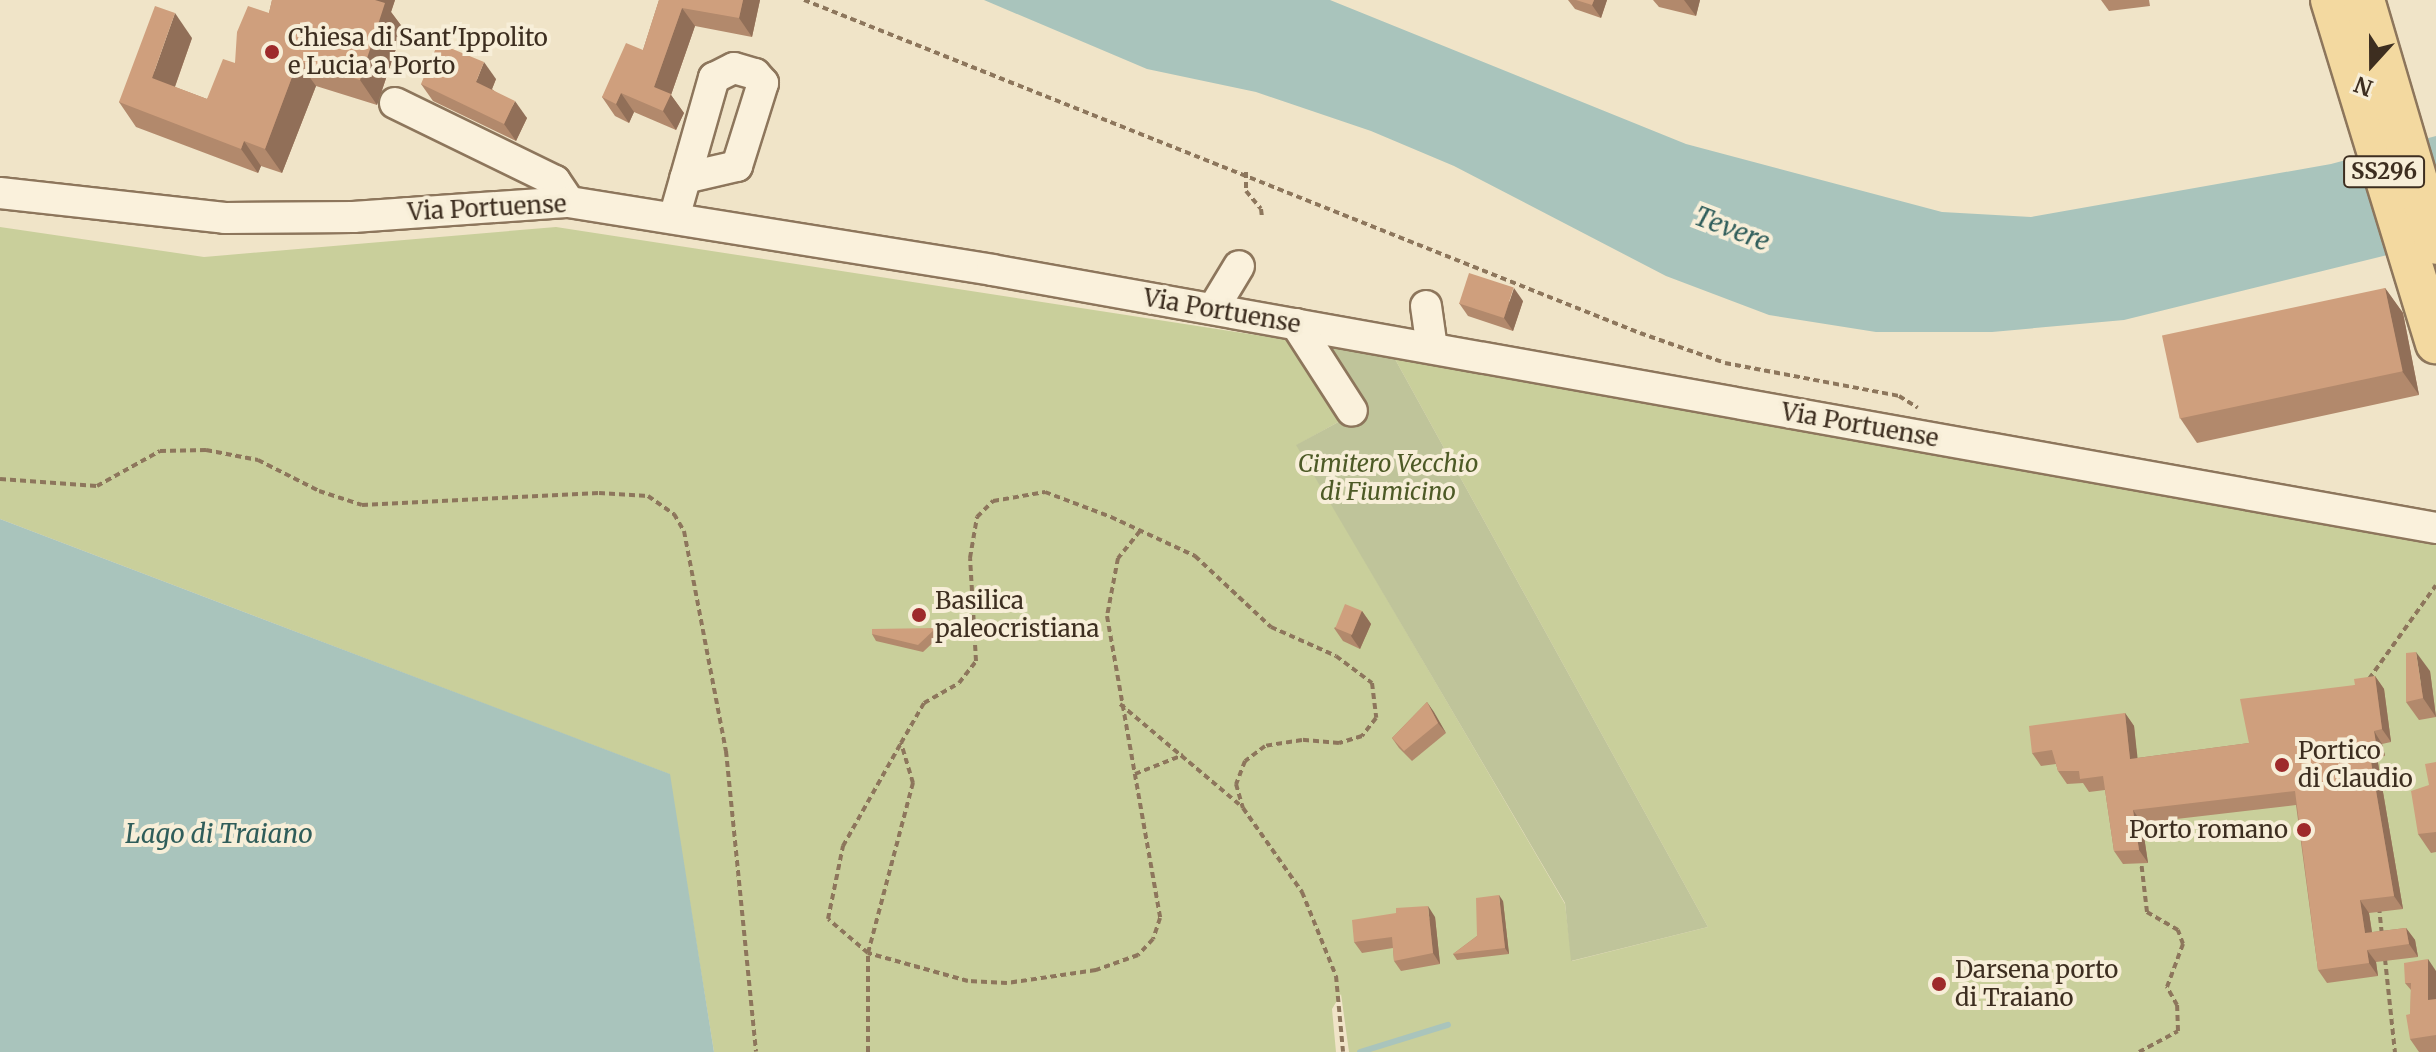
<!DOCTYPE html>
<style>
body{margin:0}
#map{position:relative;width:2436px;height:1052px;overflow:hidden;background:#f0e4c8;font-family:Merriweather,serif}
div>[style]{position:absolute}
.green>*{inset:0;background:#c9cf9b}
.cemetery>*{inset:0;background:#bfc49a}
.water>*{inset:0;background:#a9c4bc}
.stream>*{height:6px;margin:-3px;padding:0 3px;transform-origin:3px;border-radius:3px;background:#a9c4bc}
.path>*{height:4px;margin-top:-2px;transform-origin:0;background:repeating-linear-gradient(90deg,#8d765c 0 6px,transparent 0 10px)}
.roads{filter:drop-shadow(2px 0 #8d765c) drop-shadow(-2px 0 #8d765c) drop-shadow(0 2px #8d765c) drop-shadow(0 -2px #8d765c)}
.minor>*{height:30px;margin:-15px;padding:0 15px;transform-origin:15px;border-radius:15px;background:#faf1dc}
.major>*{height:40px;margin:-20px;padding:0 20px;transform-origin:20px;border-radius:20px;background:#f3d9a0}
.wall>*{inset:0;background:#b2896c}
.shaded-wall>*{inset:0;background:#916f58}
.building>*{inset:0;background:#cf9f7d;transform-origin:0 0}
.dots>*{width:22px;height:22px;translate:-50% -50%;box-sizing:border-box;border:4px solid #f7eed8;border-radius:50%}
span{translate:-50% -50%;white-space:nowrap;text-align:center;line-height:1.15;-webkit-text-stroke:8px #f7eed8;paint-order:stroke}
.shield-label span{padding:2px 6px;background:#f7eed8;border:2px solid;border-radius:6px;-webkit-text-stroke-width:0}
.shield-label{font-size:22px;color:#3d2e20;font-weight:700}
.poi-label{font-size:24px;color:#3d2e20}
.left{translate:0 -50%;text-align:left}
.right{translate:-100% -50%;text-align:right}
.street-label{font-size:24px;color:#3d2e20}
.park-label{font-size:24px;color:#4d5a26;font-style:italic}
.water-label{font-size:26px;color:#2f5d5a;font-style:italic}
.north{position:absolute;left:2332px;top:24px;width:80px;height:80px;-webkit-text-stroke:6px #f7eed8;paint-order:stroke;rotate:201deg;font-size:22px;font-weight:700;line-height:32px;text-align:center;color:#3d2e20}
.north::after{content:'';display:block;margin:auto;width:28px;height:36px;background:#3d2e20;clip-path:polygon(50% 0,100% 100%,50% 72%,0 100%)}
</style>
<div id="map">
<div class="green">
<div style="clip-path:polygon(0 227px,204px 257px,556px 227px,1289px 340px,1340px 421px,1297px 445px,1565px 904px,1572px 961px,1708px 927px,1395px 359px,2436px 545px,2436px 1052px,1349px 1052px,1341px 994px,1332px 1009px,1336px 1052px,714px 1052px,669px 774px,0 519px)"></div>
</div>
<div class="cemetery">
<div style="clip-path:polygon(1330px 347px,1395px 359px,1708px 927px,1571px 961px,1565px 903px,1296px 445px,1366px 407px)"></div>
</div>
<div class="water">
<div style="clip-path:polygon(984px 0,1330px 0,1686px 144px,1942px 212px,2031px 217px,2331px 164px,2436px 136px,2436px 243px,2124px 320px,1992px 332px,1876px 332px,1769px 315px,1666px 276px,1454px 166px,1371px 131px,1256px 92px,1147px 69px)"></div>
<div style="clip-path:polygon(0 519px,670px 774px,714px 1052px,0 1052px)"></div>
</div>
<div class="stream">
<div style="left:1360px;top:1052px;width:92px;rotate:-17.1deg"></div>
</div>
<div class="path">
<div style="left:804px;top:0;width:900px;rotate:21.72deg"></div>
<div style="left:1640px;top:333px;width:90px;rotate:19.4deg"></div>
<div style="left:1725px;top:363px;width:177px;rotate:10.7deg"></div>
<div style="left:1899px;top:396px;width:22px;rotate:32deg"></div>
<div style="left:1246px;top:172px;width:19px;rotate:90deg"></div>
<div style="left:1246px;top:191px;width:23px;rotate:50deg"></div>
<div style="left:1261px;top:209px;width:8px;rotate:83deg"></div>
<div style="left:0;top:479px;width:97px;rotate:4.1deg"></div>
<div style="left:97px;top:486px;width:72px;rotate:-29.1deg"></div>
<div style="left:160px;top:451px;width:46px;rotate:-1.2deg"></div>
<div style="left:206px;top:450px;width:53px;rotate:10.9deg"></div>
<div style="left:258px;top:460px;width:68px;rotate:26.9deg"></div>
<div style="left:319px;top:491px;width:45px;rotate:18deg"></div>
<div style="left:362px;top:505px;width:237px;rotate:-2.9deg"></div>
<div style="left:599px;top:493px;width:49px;rotate:3.5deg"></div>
<div style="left:648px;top:496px;width:32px;rotate:35deg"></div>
<div style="left:674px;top:514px;width:20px;rotate:60deg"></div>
<div style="left:684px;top:531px;width:224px;rotate:79.2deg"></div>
<div style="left:726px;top:751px;width:302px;rotate:84.3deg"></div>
<div style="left:1140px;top:531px;width:35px;rotate:129deg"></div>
<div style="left:1118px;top:558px;width:59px;rotate:100.7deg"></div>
<div style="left:1107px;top:616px;width:307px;rotate:80deg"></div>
<div style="left:1160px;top:918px;width:22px;rotate:108deg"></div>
<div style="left:1153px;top:939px;width:22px;rotate:133deg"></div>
<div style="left:1138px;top:955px;width:45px;rotate:160.3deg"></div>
<div style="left:1096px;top:970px;width:90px;rotate:171.7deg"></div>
<div style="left:1007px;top:983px;width:39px;rotate:-177deg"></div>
<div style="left:968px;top:981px;width:104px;rotate:-164.4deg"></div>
<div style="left:868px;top:953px;width:52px;rotate:-139.6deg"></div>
<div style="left:828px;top:919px;width:75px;rotate:-78.4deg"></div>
<div style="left:843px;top:846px;width:118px;rotate:-60.6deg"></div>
<div style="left:901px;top:743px;width:46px;rotate:-60.1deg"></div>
<div style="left:924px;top:703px;width:40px;rotate:-29.7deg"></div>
<div style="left:959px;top:683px;width:28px;rotate:-52deg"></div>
<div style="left:976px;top:661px;width:103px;rotate:-93.3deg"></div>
<div style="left:970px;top:558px;width:42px;rotate:-80.3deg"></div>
<div style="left:977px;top:517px;width:23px;rotate:-45deg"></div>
<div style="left:993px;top:501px;width:53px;rotate:-9.8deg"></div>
<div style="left:1045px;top:492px;width:71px;rotate:20.7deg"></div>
<div style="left:1111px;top:517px;width:93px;rotate:24.9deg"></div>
<div style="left:1195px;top:556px;width:104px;rotate:43.1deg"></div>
<div style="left:1271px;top:627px;width:71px;rotate:24deg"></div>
<div style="left:1336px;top:656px;width:45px;rotate:36.9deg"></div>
<div style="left:1372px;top:683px;width:35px;rotate:83deg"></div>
<div style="left:1376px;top:718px;width:23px;rotate:128deg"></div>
<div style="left:1362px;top:736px;width:24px;rotate:163deg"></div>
<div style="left:1339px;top:743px;width:37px;rotate:-175deg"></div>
<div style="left:1302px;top:740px;width:37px;rotate:171deg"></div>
<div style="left:1265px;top:746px;width:25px;rotate:143deg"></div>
<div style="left:1245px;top:761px;width:25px;rotate:111deg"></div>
<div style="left:1236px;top:784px;width:25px;rotate:74deg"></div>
<div style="left:1243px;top:808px;width:103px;rotate:54.9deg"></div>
<div style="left:1302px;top:892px;width:91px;rotate:68deg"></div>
<div style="left:1336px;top:976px;width:76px;rotate:84.7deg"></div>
<div style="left:2369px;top:679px;width:115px;rotate:-54.5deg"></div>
<div style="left:1120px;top:704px;width:158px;rotate:40.1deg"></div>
<div style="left:1135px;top:774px;width:52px;rotate:-21.6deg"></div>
<div style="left:2379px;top:907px;width:27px;rotate:84deg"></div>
<div style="left:2385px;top:959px;width:94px;rotate:83.9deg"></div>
<div style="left:868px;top:1052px;width:99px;rotate:-90deg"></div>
<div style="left:868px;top:953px;width:176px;rotate:-75.2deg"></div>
<div style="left:913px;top:783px;width:42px;rotate:-106.7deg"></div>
<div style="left:2139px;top:1052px;width:44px;rotate:-28.3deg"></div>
<div style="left:2178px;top:1031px;width:26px;rotate:-92deg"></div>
<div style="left:2177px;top:1005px;width:21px;rotate:-119deg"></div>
<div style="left:2167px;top:987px;width:46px;rotate:-69.6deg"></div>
<div style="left:2183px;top:944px;width:15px;rotate:-110deg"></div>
<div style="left:2178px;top:930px;width:36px;rotate:-150deg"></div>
<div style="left:2147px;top:912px;width:51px;rotate:-96.7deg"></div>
</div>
<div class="roads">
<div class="minor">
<div style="left:395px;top:103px;width:178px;rotate:26deg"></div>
<div style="left:555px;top:181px;width:25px;rotate:56deg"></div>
<div style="left:0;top:193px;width:226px;rotate:6.3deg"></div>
<div style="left:225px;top:218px;width:128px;rotate:-0.4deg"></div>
<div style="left:353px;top:217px;width:217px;rotate:-4deg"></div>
<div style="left:569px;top:202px;width:428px;rotate:9.1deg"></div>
<div style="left:992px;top:270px;width:1467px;rotate:10.13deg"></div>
<div style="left:674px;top:218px;width:146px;rotate:-74.1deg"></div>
<div style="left:714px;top:78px;width:22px;rotate:-27deg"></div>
<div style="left:734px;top:68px;width:22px;rotate:16deg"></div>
<div style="left:755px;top:74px;width:12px;rotate:48deg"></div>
<div style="left:763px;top:83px;width:87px;rotate:107.4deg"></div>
<div style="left:737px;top:166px;width:53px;rotate:167deg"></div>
<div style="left:1426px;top:306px;width:42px;rotate:81.9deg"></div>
<div style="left:1213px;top:309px;width:50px;rotate:-58.8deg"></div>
<div style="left:1296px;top:324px;width:103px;rotate:57.2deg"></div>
</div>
<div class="major">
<div style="left:2331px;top:0;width:359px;rotate:73deg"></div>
<div style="left:2364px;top:0;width:254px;rotate:73.6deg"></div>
</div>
</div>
<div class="wall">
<div style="clip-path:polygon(272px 0,395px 0,391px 12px,403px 28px,377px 105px,316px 86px,282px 173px,261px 166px,258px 173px,136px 127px,119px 102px,192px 38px,175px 87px,207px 99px,235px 63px,269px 13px)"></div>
<div style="clip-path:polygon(659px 0,760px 0,752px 37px,695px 26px,671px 95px,684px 113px,676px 130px,634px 112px,629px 123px,615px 116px,602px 97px,643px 50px)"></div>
<div style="clip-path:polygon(1568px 0,1607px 0,1601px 18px,1575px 9px)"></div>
<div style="clip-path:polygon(1653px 0,1700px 0,1696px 16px,1659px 7px)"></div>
<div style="clip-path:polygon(2101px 0,2149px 0,2150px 6px,2109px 11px)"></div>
<div style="clip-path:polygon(496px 79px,492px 89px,527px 118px,516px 141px,433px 101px,421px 84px)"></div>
<div style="clip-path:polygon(2385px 288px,2403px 313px,2419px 395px,2197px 443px,2180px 418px)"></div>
<div style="clip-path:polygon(1523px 301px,1513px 331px,1468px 316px,1459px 303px)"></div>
<div style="clip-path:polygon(1362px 611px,1371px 624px,1360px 649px,1343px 641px,1334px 628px)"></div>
<div style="clip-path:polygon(936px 628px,941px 635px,923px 652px,876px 641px,872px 634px)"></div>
<div style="clip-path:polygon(2430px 671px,2436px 717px,2419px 720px,2406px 702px)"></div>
<div style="clip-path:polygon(2375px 676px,2384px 689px,2391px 742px,2382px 744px,2385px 756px,2377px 757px,2403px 909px,2369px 913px,2372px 932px,2406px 928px,2415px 940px,2418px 957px,2376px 962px,2378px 976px,2327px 983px,2318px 970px,2296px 805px,2142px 823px,2148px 863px,2123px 864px,2114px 851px,2105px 790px,2089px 792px,2083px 783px,2067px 784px,2058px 771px,2056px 764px,2041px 766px,2032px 753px,2125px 713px,2134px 726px,2137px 758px,2249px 743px,2355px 685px)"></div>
<div style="clip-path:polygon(1427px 702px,1446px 733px,1412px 761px,1399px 748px,1392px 738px)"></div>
<div style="clip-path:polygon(2436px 762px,2436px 852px,2431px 853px,2418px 834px,2429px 785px)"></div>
<div style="clip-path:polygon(1503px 901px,1509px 954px,1457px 960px,1453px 954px,1477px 936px)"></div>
<div style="clip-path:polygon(1435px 917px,1440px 964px,1401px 971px,1394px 961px,1393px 948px,1362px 953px,1354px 942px)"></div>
<div style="clip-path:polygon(2436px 971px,2436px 1052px,2419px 1052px,2410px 1039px,2411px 990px,2405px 983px)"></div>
</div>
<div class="shaded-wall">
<div style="clip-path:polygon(371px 0,395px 0,391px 12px,403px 28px,377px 105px,360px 80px)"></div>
<div style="clip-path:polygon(743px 0,760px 0,752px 37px,739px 18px)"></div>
<div style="clip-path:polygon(1594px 0,1607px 0,1601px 18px,1592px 5px)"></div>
<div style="clip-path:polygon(1684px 0,1700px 0,1696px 16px)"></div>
<div style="clip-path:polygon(682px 8px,695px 26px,671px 95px,684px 113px,676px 130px,663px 111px,654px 87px)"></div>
<div style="clip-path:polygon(175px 13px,192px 38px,169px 103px,152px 78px)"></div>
<div style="clip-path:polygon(298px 61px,316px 86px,282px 173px,265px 149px)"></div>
<div style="clip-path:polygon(484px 62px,496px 79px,488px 99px,476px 82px)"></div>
<div style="clip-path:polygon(621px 93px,634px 112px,629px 123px,616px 104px)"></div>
<div style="clip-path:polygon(515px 101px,527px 118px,516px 141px,504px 124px)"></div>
<div style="clip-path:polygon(244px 141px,261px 166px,258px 173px,241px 149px)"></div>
<div style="clip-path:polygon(1514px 288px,1523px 301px,1513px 331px,1504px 318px)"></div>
<div style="clip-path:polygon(2385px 288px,2403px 313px,2419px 395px,2402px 371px)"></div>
<div style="clip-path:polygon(1362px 611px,1371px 624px,1360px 649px,1351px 636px)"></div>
<div style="clip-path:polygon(2416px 652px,2430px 671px,2436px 717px,2423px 698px)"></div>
<div style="clip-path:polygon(2375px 676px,2384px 689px,2391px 742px,2382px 729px)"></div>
<div style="clip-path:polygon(1427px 702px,1434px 712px,1446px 733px,1438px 723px)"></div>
<div style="clip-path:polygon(2125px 713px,2134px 726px,2139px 771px,2130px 759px)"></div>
<div style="clip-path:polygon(2374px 731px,2382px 744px,2385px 756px,2376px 743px)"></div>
<div style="clip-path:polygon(2368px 744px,2377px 757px,2403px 909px,2394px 896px)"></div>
<div style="clip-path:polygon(2133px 810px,2142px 823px,2148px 863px,2139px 850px)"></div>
<div style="clip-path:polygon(1499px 895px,1503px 901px,1509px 954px,1505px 948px)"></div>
<div style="clip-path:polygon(2360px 900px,2369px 913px,2374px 946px,2365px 933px)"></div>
<div style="clip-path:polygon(1428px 906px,1435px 917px,1440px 964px,1433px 953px)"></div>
<div style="clip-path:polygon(2406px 928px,2415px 940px,2418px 957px,2409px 944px)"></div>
<div style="clip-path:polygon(2367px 950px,2376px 962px,2378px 976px,2369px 963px)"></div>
<div style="clip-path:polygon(2428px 959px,2436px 971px,2436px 1012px,2428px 1000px)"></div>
</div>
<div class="building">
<div style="clip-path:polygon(272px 0,375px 0,385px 3px,360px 80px,298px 61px,265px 149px,244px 141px,241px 149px,119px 102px,155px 6px,175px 13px,152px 78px,207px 99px,223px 59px,235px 63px,237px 32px,248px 6px,269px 13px)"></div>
<div style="clip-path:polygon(659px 0,743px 0,739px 18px,682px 8px,654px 87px,671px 94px,663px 111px,621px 93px,616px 104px,602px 97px,626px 43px,643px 50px)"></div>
<div style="clip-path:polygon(1576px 0,1594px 0,1592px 5px)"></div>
<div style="clip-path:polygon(438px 43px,484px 62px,476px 82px,515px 101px,504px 124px,421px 84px)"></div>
<div style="left:1469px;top:273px;width:47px;height:32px;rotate:18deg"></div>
<div style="left:2385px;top:288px;width:85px;height:228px;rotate:78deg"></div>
<div style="left:1345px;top:604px;width:18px;height:26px;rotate:22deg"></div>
<div style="clip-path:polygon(936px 628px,918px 645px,872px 634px,872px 629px)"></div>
<div style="clip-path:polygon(2416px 652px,2423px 698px,2406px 702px,2406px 653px)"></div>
<div style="clip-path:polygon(2375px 676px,2382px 729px,2374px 731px,2376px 743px,2368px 744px,2394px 896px,2360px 900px,2365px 933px,2406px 928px,2409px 944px,2367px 950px,2369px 963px,2318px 970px,2295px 791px,2133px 810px,2139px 850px,2114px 851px,2103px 776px,2080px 779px,2079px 771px,2058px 771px,2052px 750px,2032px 753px,2029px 726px,2125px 713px,2130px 759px,2249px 743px,2240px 699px,2355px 685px,2354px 679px)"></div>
<div style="clip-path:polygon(1427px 702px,1438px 723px,1404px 751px,1392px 738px)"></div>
<div style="clip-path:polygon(2436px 762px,2436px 832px,2418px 834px,2411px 791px,2429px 785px,2425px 764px)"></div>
<div style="clip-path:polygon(1499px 895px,1505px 948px,1453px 954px,1477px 936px,1476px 898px)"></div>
<div style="clip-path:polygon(1428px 906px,1433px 953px,1394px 961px,1392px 937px,1354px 942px,1352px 920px,1396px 913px,1396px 908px)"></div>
<div style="clip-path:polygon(2428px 959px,2428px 1000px,2436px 999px,2436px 1035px,2410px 1039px,2406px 1015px,2410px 1014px,2411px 983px,2405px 983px,2404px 963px)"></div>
</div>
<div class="dots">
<div style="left:272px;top:52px;background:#9e2a2b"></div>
<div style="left:919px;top:615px;background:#9e2a2b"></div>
<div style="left:2282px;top:765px;background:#9e2a2b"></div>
<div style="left:2304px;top:830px;background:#9e2a2b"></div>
<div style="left:1939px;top:984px;background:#9e2a2b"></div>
</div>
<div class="shield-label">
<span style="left:2384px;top:172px">SS296</span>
</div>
<div class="poi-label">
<span class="left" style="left:288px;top:52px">Chiesa di Sant'Ippolito<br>e Lucia a Porto</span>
<span class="left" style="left:935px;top:615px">Basilica<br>paleocristiana</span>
<span class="left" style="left:2298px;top:765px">Portico<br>di Claudio</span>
<span class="right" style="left:2288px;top:830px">Porto romano</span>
<span class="left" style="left:1955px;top:984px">Darsena porto<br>di Traiano</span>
</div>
<div class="street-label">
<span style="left:487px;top:208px;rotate:-3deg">Via Portuense</span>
<span style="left:1222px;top:311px;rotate:10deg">Via Portuense</span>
<span style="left:1860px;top:425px;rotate:10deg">Via Portuense</span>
</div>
<div class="park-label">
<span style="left:1388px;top:478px">Cimitero Vecchio<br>di Fiumicino</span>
</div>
<div class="water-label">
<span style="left:1732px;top:229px;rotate:21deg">Tevere</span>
<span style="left:219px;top:834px">Lago di Traiano</span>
</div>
<div class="north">N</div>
</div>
